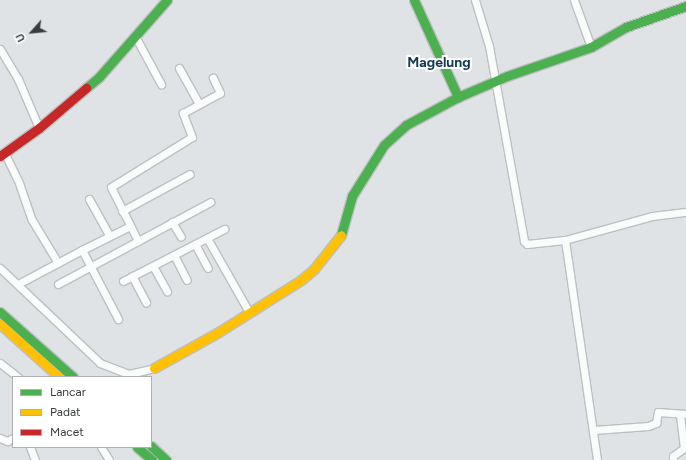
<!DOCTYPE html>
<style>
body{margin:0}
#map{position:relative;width:686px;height:460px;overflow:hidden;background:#e0e3e5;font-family:Figtree,sans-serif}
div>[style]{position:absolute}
.roads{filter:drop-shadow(1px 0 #bdc0c2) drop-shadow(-1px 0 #bdc0c2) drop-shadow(0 1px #bdc0c2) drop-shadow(0 -1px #bdc0c2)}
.street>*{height:7px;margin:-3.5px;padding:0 3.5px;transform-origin:3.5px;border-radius:3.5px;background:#fafbfb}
.fast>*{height:9px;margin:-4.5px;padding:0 4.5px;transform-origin:4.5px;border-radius:4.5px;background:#4caf50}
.slow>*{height:9px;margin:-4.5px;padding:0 4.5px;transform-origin:4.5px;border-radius:4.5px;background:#ffc107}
.jam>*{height:9px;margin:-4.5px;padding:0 4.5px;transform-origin:4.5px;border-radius:4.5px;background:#c62828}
span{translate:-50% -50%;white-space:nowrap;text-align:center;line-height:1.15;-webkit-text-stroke:4px #fff;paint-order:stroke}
.quarter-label{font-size:14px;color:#123b52;font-weight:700}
.legend{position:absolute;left:12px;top:376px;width:140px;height:72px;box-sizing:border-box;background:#fff;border:1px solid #b0b1b1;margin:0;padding:5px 7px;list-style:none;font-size:12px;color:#393c3d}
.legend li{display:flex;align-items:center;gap:8px;height:20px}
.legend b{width:20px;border:1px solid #b0b1b1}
.north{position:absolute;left:12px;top:12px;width:40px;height:40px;-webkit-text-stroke:3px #fff;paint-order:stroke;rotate:243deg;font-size:11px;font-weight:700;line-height:16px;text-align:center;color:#393c3d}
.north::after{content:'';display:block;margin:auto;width:14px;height:18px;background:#393c3d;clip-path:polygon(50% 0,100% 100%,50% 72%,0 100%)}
</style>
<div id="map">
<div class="roads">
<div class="street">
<div style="left:475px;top:0;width:48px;rotate:73.1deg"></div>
<div style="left:489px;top:46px;width:198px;rotate:79.8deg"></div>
<div style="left:524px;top:241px;width:4px;rotate:45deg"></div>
<div style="left:527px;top:244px;width:38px;rotate:-6deg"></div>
<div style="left:565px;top:240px;width:90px;rotate:-15.4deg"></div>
<div style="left:652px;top:216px;width:34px;rotate:-7deg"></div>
<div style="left:574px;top:0;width:50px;rotate:70.1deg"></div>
<div style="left:135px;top:36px;width:55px;rotate:61.6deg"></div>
<div style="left:0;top:49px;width:35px;rotate:59deg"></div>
<div style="left:18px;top:79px;width:53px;rotate:66.8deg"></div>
<div style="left:179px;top:68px;width:41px;rotate:60.9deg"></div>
<div style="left:5px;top:154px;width:32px;rotate:64deg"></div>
<div style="left:19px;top:183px;width:39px;rotate:71deg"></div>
<div style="left:32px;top:220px;width:50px;rotate:58.8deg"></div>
<div style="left:89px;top:199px;width:41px;rotate:60.9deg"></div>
<div style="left:122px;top:211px;width:77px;rotate:-28.6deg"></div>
<div style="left:172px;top:222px;width:17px;rotate:59deg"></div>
<div style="left:207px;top:238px;width:85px;rotate:60.4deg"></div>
<div style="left:565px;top:240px;width:222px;rotate:81.7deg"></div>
<div style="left:138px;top:241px;width:60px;rotate:-116.6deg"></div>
<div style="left:111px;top:187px;width:95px;rotate:-31.7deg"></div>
<div style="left:192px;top:137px;width:26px;rotate:-111deg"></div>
<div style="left:183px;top:113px;width:42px;rotate:-28.4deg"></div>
<div style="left:220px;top:93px;width:17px;rotate:-115deg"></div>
<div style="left:195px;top:244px;width:27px;rotate:62deg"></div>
<div style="left:82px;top:250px;width:54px;rotate:-26.6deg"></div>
<div style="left:174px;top:255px;width:28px;rotate:63deg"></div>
<div style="left:153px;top:266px;width:29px;rotate:61deg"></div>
<div style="left:0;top:268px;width:138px;rotate:43.5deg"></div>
<div style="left:100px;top:363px;width:31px;rotate:21deg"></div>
<div style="left:129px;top:374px;width:26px;rotate:-13deg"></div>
<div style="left:132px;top:276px;width:30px;rotate:62deg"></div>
<div style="left:123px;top:281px;width:114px;rotate:-27.2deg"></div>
<div style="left:18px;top:284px;width:72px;rotate:-28deg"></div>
<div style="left:82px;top:250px;width:78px;rotate:62.4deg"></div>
<div style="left:58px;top:284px;width:173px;rotate:-28.3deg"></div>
<div style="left:0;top:363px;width:23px;rotate:38deg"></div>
<div style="left:594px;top:430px;width:54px;rotate:-4.2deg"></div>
<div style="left:648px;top:426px;width:9px;rotate:-21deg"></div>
<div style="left:656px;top:423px;width:11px;rotate:-80deg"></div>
<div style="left:658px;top:412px;width:28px;rotate:4deg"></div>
<div style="left:0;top:438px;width:8px;rotate:23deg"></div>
<div style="left:7px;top:441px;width:7px;rotate:-27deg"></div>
<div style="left:30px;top:447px;width:14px;rotate:69deg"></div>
<div style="left:101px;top:447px;width:15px;rotate:58deg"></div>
<div style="left:673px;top:460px;width:4px;rotate:-90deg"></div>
<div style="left:673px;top:456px;width:14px;rotate:-36deg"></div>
<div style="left:684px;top:448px;width:34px;rotate:-97deg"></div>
</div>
<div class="fast">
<div style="left:414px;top:0;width:107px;rotate:65.6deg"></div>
<div style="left:458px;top:97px;width:53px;rotate:-23.2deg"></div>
<div style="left:507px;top:76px;width:89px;rotate:-19deg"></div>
<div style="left:591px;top:47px;width:40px;rotate:-29.7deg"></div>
<div style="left:626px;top:27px;width:64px;rotate:-19.3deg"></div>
<div style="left:86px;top:88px;width:17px;rotate:-40deg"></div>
<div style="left:99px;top:77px;width:103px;rotate:-48.6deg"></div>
<div style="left:341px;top:235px;width:41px;rotate:-74.2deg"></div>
<div style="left:352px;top:196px;width:60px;rotate:-57.9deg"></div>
<div style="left:384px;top:145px;width:30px;rotate:-42deg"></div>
<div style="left:406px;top:125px;width:59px;rotate:-28.3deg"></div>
<div style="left:0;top:312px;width:98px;rotate:41.7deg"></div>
<div style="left:151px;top:446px;width:21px;rotate:43deg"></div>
<div style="left:137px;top:447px;width:20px;rotate:41deg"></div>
</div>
<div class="slow">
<div style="left:0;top:324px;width:79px;rotate:41.9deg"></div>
<div style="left:154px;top:368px;width:72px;rotate:-29.1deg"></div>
<div style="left:217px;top:333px;width:99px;rotate:-32.2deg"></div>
<div style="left:301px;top:280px;width:17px;rotate:-40deg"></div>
<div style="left:314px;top:269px;width:43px;rotate:-51.5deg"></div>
</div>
<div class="jam">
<div style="left:0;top:156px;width:48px;rotate:-35.7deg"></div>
<div style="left:39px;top:128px;width:62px;rotate:-40.4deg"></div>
</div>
</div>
<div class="quarter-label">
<span style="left:439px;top:63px">Magelung</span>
</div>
<ul class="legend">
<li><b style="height:5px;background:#4caf50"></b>Lancar</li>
<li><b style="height:5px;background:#ffc107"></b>Padat</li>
<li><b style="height:5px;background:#c62828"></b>Macet</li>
</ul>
<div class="north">U</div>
</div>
